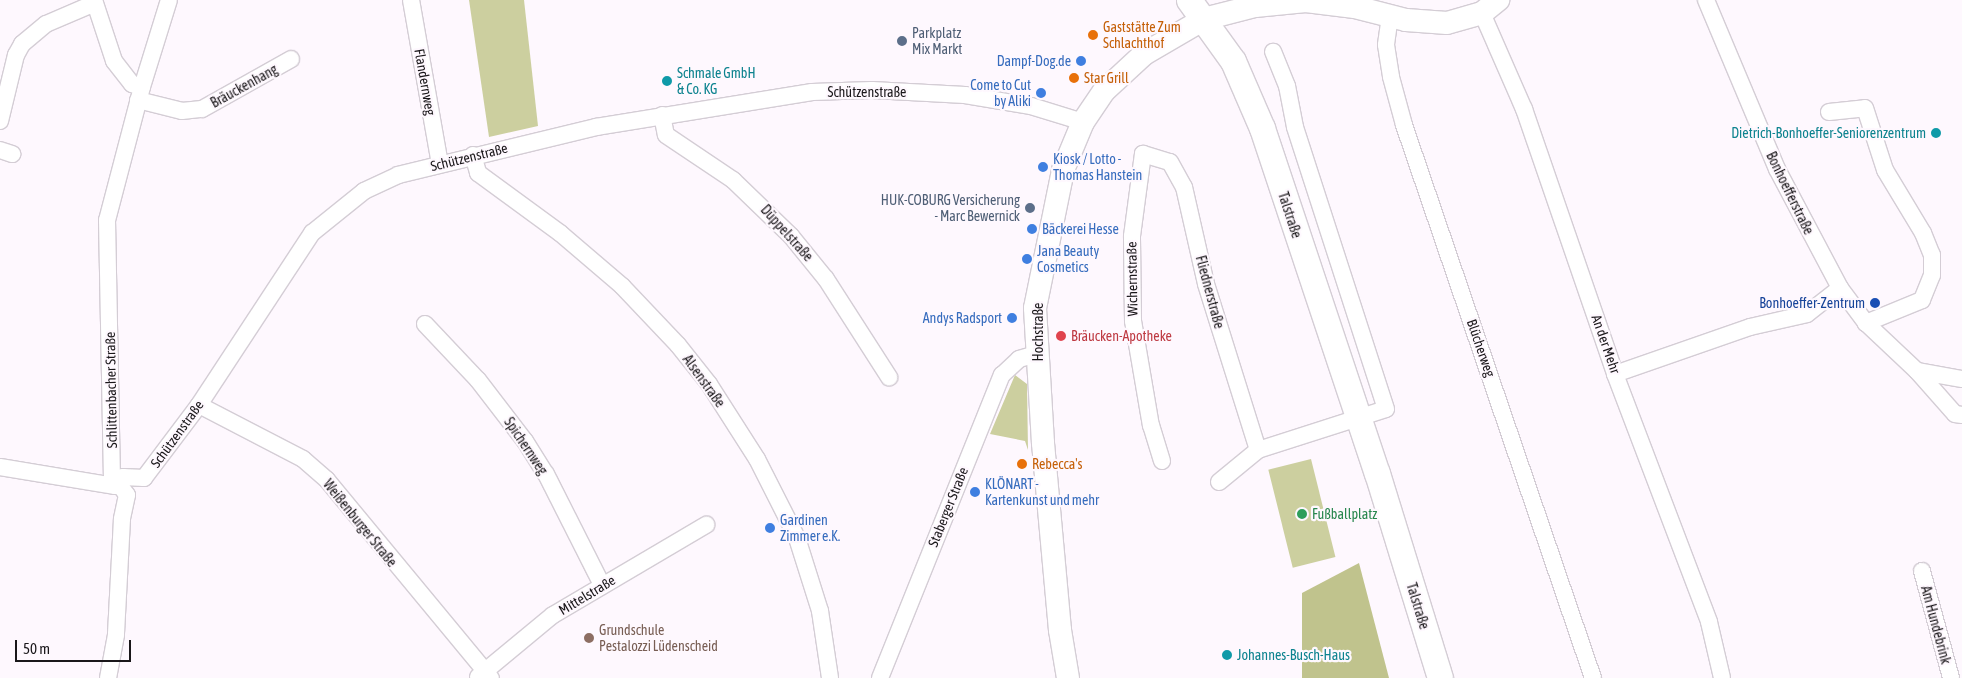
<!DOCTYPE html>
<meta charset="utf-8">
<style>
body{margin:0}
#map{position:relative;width:1962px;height:678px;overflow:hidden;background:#fef8fe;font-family:"Asap Condensed",sans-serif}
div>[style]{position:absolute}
.green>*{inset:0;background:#cccf9f;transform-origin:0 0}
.forest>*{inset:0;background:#c0c38d}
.roads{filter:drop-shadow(1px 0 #d4cdd5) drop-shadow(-1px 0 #d4cdd5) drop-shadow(0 1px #d4cdd5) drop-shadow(0 -1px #d4cdd5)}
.street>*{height:16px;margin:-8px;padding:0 8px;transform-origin:8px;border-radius:8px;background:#fff}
.secondary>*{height:22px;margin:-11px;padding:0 11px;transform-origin:11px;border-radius:11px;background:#fff}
.primary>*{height:25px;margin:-12.5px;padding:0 12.5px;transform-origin:12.5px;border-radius:12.5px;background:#fff}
.dots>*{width:14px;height:14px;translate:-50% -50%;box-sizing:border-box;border:2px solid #fef8fe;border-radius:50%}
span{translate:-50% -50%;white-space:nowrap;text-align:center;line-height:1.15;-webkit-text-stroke:4.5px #fef8fe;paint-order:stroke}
.food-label{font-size:14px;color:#c56008}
.left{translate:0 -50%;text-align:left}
.service-label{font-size:14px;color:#4e5e75}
.right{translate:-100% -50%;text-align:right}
.shop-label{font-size:14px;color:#366cbe}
.culture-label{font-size:14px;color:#0d838f}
.street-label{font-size:14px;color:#1a171a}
.transit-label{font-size:14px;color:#164399}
.health-label{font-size:14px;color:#be3a42}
.leisure-label{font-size:14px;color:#27864d}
.education-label{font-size:14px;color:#785e54}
.scale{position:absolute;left:15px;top:640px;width:116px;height:22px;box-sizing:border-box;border:2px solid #1a171a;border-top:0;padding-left:6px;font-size:15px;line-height:18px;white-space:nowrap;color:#1a171a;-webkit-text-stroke:4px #fef8fe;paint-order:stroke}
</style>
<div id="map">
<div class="green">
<div style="clip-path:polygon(469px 0,524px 0,538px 126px,489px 137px)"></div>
<div style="clip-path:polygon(1015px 375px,1027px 384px,1028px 450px,1025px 441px,990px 434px)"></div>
<div style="left:1311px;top:459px;width:101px;height:44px;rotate:76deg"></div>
</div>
<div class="forest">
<div style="clip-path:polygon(1359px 563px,1389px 678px,1302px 678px,1302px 593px)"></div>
</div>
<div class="roads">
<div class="street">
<div style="left:94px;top:0;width:64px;rotate:71.8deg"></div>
<div style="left:114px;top:61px;width:29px;rotate:52deg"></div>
<div style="left:132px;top:84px;width:10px;rotate:17deg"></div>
<div style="left:142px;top:87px;width:138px;rotate:104.7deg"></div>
<div style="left:107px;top:220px;width:255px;rotate:88.9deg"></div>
<div style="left:112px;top:475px;width:25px;rotate:53deg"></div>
<div style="left:127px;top:495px;width:25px;rotate:102deg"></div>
<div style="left:122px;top:519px;width:116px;rotate:93deg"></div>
<div style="left:116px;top:635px;width:44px;rotate:100.5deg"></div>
<div style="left:411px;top:0;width:167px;rotate:80deg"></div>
<div style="left:1706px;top:0;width:183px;rotate:67.2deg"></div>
<div style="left:1777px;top:169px;width:135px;rotate:62.1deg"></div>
<div style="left:1840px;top:288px;width:44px;rotate:53.4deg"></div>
<div style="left:1866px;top:323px;width:70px;rotate:43.3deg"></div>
<div style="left:1917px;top:371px;width:57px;rotate:48.5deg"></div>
<div style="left:1955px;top:414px;width:7px;rotate:8deg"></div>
<div style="left:1482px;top:13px;width:105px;rotate:66.4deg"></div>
<div style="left:1524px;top:109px;width:280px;rotate:71deg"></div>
<div style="left:1615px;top:374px;width:265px;rotate:69.2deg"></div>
<div style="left:1709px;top:622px;width:57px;rotate:76.9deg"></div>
<div style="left:1390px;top:16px;width:29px;rotate:98deg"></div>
<div style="left:1386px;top:45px;width:32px;rotate:81deg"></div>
<div style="left:1391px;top:77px;width:50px;rotate:74.8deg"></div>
<div style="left:1404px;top:125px;width:584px;rotate:71.13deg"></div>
<div style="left:142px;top:87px;width:91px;rotate:-72.8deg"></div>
<div style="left:138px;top:100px;width:45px;rotate:14deg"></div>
<div style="left:182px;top:111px;width:20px;rotate:-6deg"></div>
<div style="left:202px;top:109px;width:102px;rotate:-29.3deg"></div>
<div style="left:1829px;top:112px;width:36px;rotate:-6deg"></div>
<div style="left:1865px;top:108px;width:65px;rotate:72.1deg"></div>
<div style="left:1885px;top:170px;width:74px;rotate:58.9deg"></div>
<div style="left:1923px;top:233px;width:24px;rotate:68deg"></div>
<div style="left:1932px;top:255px;width:20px;rotate:90deg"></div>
<div style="left:1932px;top:275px;width:27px;rotate:112deg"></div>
<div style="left:1922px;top:300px;width:61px;rotate:157.7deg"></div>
<div style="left:662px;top:115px;width:20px;rotate:79deg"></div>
<div style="left:666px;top:135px;width:81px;rotate:33.9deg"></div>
<div style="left:733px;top:180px;width:81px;rotate:44deg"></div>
<div style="left:791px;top:236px;width:55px;rotate:50.9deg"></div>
<div style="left:826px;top:279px;width:117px;rotate:57.3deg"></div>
<div style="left:0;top:121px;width:68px;rotate:-76.4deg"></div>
<div style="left:16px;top:55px;width:13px;rotate:-61deg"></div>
<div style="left:22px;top:44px;width:31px;rotate:-40deg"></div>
<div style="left:46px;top:24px;width:53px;rotate:-23.2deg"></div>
<div style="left:0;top:150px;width:13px;rotate:18deg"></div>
<div style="left:473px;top:155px;width:19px;rotate:74deg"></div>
<div style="left:478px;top:173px;width:102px;rotate:36.2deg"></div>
<div style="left:560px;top:233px;width:82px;rotate:40.5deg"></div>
<div style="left:622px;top:286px;width:81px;rotate:46.5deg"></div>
<div style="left:678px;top:345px;width:50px;rotate:51.5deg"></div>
<div style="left:709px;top:384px;width:89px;rotate:57.4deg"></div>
<div style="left:757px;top:459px;width:89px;rotate:63.1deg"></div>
<div style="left:797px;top:538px;width:77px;rotate:72.5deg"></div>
<div style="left:820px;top:611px;width:68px;rotate:81.5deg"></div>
<div style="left:425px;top:324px;width:77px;rotate:46.6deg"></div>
<div style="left:478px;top:380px;width:77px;rotate:52.4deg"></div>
<div style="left:525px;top:441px;width:39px;rotate:58deg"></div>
<div style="left:546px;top:474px;width:124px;rotate:63.2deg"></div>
<div style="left:1917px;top:371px;width:46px;rotate:10.1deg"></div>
<div style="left:1615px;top:374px;width:143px;rotate:-19.2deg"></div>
<div style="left:1750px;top:327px;width:58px;rotate:-12.8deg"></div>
<div style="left:1807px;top:314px;width:42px;rotate:-38.2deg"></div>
<div style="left:199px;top:405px;width:117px;rotate:27.4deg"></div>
<div style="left:303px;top:459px;width:32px;rotate:41deg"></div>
<div style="left:327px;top:480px;width:257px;rotate:50.4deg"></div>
<div style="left:1162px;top:461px;width:37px;rotate:-107deg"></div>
<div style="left:1151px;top:426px;width:107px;rotate:-99.7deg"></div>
<div style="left:1133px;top:321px;width:85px;rotate:-90.7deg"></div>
<div style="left:1132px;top:236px;width:83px;rotate:-82.4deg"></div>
<div style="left:1143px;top:154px;width:28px;rotate:17deg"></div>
<div style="left:1170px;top:162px;width:29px;rotate:61deg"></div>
<div style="left:1184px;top:187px;width:99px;rotate:77.2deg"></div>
<div style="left:1206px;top:284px;width:174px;rotate:72.6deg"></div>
<div style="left:0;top:467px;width:117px;rotate:9.4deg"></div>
<div style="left:115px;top:486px;width:12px;rotate:-48deg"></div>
<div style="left:123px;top:477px;width:21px;rotate:3deg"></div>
<div style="left:144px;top:478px;width:91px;rotate:-53deg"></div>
<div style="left:199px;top:405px;width:206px;rotate:-56.7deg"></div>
<div style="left:312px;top:233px;width:67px;rotate:-38.9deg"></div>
<div style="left:364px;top:191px;width:38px;rotate:-25deg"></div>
<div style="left:398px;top:175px;width:204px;rotate:-13.6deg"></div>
<div style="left:596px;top:127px;width:219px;rotate:-9.2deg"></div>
<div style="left:812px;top:92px;width:60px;rotate:-1.9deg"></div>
<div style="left:872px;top:90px;width:93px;rotate:3.1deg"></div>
<div style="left:965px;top:95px;width:67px;rotate:9.5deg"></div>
<div style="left:1031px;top:106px;width:54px;rotate:17.1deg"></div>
<div style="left:1219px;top:482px;width:50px;rotate:-39.4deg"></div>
<div style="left:1258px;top:450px;width:134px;rotate:-17.8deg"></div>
<div style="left:1386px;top:409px;width:296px;rotate:-107.9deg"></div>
<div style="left:1295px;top:127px;width:42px;rotate:-101deg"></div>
<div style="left:1287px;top:86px;width:37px;rotate:-112deg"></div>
<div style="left:1922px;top:571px;width:111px;rotate:74.8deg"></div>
<div style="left:478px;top:677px;width:97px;rotate:-39.6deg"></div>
<div style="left:553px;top:615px;width:178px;rotate:-30.5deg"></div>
<div style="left:880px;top:678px;width:327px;rotate:-68.1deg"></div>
<div style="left:1002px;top:375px;width:23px;rotate:-43deg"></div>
<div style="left:1019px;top:359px;width:18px;rotate:-16deg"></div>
</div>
<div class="secondary">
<div style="left:1068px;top:678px;width:49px;rotate:-99.5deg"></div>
<div style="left:1060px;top:630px;width:188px;rotate:-95.2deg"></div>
<div style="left:1043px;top:443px;width:135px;rotate:-93.4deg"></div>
<div style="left:1035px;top:308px;width:141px;rotate:-78.5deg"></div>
<div style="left:1063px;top:170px;width:52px;rotate:-67.4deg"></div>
<div style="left:1083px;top:122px;width:37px;rotate:-56deg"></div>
<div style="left:1104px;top:91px;width:54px;rotate:-42.8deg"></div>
<div style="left:1144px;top:54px;width:69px;rotate:-30.3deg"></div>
<div style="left:1204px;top:19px;width:53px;rotate:-14.3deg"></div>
<div style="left:1255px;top:6px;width:51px;rotate:-5.6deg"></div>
<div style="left:1306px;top:1px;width:49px;rotate:7deg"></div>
<div style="left:1355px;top:7px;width:53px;rotate:14.3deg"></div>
<div style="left:1406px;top:20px;width:41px;rotate:4.2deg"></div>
<div style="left:1447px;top:23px;width:36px;rotate:-16deg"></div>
<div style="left:1482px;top:13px;width:21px;rotate:-39deg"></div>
</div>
<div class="primary">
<div style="left:1189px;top:0;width:75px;rotate:54.2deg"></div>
<div style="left:1233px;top:61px;width:73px;rotate:66.6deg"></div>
<div style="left:1262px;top:128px;width:364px;rotate:71.6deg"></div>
<div style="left:1377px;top:473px;width:214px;rotate:72.9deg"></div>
</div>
</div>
<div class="dots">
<div style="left:1093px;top:35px;background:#e8710a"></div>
<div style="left:902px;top:41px;background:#5c6f8a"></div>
<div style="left:1081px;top:61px;background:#3f7fe0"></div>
<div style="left:1074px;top:78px;background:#e8710a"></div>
<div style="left:667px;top:81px;background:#0f9aa8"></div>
<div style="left:1041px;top:93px;background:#3f7fe0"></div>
<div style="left:1936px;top:133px;background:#0f9aa8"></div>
<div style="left:1043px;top:167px;background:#3f7fe0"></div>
<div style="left:1030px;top:208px;background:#5c6f8a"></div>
<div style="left:1032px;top:229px;background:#3f7fe0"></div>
<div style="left:1027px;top:259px;background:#3f7fe0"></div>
<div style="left:1875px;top:303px;background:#1a4fb4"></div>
<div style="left:1012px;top:318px;background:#3f7fe0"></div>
<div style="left:1061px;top:336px;background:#e0444e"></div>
<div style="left:1022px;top:464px;background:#e8710a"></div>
<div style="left:975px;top:492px;background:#3f7fe0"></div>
<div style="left:1302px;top:514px;background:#2e9e5b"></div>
<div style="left:770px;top:528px;background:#3f7fe0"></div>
<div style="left:589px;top:638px;background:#8d6e63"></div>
<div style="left:1227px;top:655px;background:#0f9aa8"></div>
</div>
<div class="food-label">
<span class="left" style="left:1103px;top:35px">Gaststätte Zum<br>Schlachthof</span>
<span class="left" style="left:1084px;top:78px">Star Grill</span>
<span class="left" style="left:1032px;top:464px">Rebecca's</span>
</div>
<div class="service-label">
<span class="left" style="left:912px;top:41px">Parkplatz<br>Mix Markt</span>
<span class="right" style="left:1020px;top:208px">HUK-COBURG Versicherung<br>- Marc Bewernick</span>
</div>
<div class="shop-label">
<span class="right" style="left:1071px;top:61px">Dampf-Dog.de</span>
<span class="right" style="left:1031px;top:93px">Come to Cut<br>by Aliki</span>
<span class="left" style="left:1053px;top:167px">Kiosk / Lotto -<br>Thomas Hanstein</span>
<span class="left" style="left:1042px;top:229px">Bäckerei Hesse</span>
<span class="left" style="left:1037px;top:259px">Jana Beauty<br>Cosmetics</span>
<span class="right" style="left:1002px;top:318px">Andys Radsport</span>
<span class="left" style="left:985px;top:492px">KLÖNART -<br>Kartenkunst und mehr</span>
<span class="left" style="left:780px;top:528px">Gardinen<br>Zimmer e.K.</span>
</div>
<div class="culture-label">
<span class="left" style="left:677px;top:81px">Schmale GmbH<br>&amp; Co. KG</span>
<span class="right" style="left:1926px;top:133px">Dietrich-Bonhoeffer-Seniorenzentrum</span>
<span class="left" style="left:1237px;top:655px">Johannes-Busch-Haus</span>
</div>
<div class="street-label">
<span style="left:425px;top:82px;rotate:80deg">Flandernweg</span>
<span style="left:244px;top:86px;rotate:-29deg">Bräuckenhang</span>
<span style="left:867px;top:92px">Schützenstraße</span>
<span style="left:469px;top:157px;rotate:-14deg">Schützenstraße</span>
<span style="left:1790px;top:193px;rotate:64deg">Bonhoefferstraße</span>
<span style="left:1290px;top:215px;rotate:72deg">Talstraße</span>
<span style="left:787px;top:233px;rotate:48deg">Düppelstraße</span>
<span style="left:1132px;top:279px;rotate:-91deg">Wichernstraße</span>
<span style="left:1210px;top:292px;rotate:75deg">Fliednerstraße</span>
<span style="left:1038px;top:332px;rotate:-90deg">Hochstraße</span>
<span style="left:1606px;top:344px;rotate:71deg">An der Mehr</span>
<span style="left:1481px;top:348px;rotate:71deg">Blücherweg</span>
<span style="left:704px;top:381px;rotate:54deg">Alsenstraße</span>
<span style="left:111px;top:390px;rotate:-91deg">Schlittenbacher Straße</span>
<span style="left:177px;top:434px;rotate:-54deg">Schützenstraße</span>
<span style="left:526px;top:446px;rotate:56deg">Spichernweg</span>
<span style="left:948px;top:507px;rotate:-68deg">Staberger Straße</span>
<span style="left:360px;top:523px;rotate:51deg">Weißenburger Straße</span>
<span style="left:587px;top:595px;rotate:-31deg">Mittelstraße</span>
<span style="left:1418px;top:606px;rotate:73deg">Talstraße</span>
<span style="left:1936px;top:625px;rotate:75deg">Am Hundebrink</span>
</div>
<div class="transit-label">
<span class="right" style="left:1865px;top:303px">Bonhoeffer-Zentrum</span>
</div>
<div class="health-label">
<span class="left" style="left:1071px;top:336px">Bräucken-Apotheke</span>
</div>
<div class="leisure-label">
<span class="left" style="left:1312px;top:514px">Fußballplatz</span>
</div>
<div class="education-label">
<span class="left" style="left:599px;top:638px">Grundschule<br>Pestalozzi Lüdenscheid</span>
</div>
<div class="scale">50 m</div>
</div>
